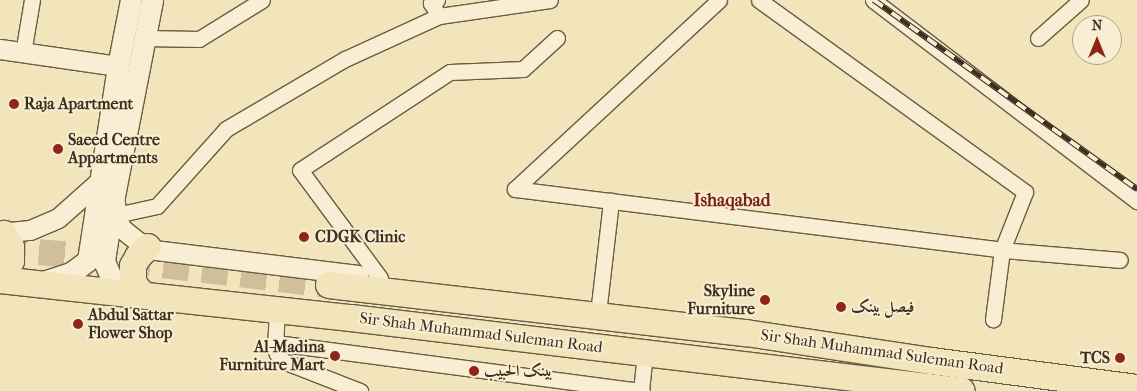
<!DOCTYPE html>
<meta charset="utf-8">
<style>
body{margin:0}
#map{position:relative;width:1137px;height:391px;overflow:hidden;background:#f3e5bb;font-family:"IM FELL French Canon",Amiri,serif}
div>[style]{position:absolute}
.trunk-tunnel>*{height:26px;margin-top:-13px;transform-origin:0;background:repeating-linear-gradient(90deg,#cfc09b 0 26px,transparent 0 39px)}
.roads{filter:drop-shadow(1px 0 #6a5c44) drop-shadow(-1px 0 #6a5c44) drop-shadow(0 1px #6a5c44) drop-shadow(0 -1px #6a5c44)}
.minor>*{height:15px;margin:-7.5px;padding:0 7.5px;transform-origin:7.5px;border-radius:7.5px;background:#f7eed3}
.tertiary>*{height:19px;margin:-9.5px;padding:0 9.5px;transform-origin:9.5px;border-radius:9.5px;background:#f7eed3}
.secondary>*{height:21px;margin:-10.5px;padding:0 10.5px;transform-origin:10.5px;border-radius:10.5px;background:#f7eed3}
.trunk>*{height:26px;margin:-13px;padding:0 13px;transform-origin:13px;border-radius:13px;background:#f3e5bb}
.rail>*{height:5.5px;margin-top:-2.75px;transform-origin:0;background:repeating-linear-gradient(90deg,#f7eed3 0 11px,#3d2e1d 0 22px);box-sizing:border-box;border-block:1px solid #3d2e1d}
.dots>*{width:14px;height:14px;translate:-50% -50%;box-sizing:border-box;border:2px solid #f7eed3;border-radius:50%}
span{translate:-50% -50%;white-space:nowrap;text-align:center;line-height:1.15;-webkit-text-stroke:4px #f7eed3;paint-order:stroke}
.poi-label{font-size:16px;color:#3d2e1d;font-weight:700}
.left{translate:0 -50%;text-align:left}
.right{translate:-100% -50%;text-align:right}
.street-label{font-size:16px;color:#3d2e1d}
.neighbourhood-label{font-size:18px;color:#7a1f14;font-weight:700}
.north{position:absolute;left:1072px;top:15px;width:50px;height:50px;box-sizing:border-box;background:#f7eed3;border:1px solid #ada18a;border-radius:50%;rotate:0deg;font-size:14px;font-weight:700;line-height:20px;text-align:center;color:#3d2e1d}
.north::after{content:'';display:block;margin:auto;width:18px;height:22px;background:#8f2418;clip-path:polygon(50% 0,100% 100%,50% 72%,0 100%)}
</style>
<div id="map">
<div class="trunk-tunnel">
<div style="left:0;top:249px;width:86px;rotate:4.7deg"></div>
<div style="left:86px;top:256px;width:245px;rotate:6.8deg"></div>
</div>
<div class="roads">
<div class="minor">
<div style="left:437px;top:0;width:7px;rotate:153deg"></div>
<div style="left:431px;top:3px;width:15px;rotate:58deg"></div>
<div style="left:759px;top:0;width:328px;rotate:35.8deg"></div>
<div style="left:1025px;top:192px;width:62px;rotate:111.6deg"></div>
<div style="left:1002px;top:250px;width:70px;rotate:97.4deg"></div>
<div style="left:873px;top:0;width:332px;rotate:37.3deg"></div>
<div style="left:145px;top:38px;width:54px;rotate:1.1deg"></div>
<div style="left:199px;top:39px;width:74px;rotate:-31.8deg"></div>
<div style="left:1038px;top:38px;width:57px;rotate:-41.5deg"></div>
<div style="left:23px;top:53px;width:54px;rotate:-80.4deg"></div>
<div style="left:515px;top:189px;width:491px;rotate:7.1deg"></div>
<div style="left:1002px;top:250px;width:118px;rotate:4.8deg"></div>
<div style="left:515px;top:189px;width:278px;rotate:-42.8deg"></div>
<div style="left:116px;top:215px;width:42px;rotate:-12.4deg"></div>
<div style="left:157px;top:206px;width:103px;rotate:-48.1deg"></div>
<div style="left:226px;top:129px;width:138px;rotate:-30.5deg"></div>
<div style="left:345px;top:59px;width:103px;rotate:-24.6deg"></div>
<div style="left:439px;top:16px;width:112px;rotate:-8.2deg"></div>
<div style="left:380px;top:278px;width:134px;rotate:-126.5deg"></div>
<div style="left:300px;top:170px;width:179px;rotate:-33.2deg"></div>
<div style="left:450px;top:72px;width:73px;rotate:-2.4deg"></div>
<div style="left:523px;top:69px;width:46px;rotate:-42.4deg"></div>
<div style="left:599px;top:305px;width:105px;rotate:-83.4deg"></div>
<div style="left:277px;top:309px;width:40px;rotate:92.9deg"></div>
<div style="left:275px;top:349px;width:5px;rotate:68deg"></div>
<div style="left:277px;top:354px;width:9px;rotate:49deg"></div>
<div style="left:283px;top:361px;width:83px;rotate:21.3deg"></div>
<div style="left:276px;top:343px;width:369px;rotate:7.5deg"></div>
<div style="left:641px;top:391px;width:38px;rotate:-84deg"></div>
</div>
<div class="tertiary">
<div style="left:0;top:49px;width:119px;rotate:8.2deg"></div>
<div style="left:115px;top:202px;width:13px;rotate:86deg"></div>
<div style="left:116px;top:215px;width:14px;rotate:69deg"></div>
<div style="left:121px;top:228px;width:21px;rotate:39deg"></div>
<div style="left:137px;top:241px;width:20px;rotate:27deg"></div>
<div style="left:155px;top:250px;width:205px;rotate:7deg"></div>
<div style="left:0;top:233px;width:30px;rotate:-6deg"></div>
<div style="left:30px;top:230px;width:30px;rotate:-23deg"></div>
<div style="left:58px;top:218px;width:57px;rotate:-41.5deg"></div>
</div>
<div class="secondary">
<div style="left:40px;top:283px;width:33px;rotate:-18deg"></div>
<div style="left:71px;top:273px;width:21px;rotate:-37deg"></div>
<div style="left:88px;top:260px;width:196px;rotate:-81.2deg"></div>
<div style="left:118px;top:66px;width:67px;rotate:-78.9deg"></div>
<div style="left:135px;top:294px;width:29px;rotate:-145deg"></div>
<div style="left:111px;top:277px;width:17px;rotate:-114deg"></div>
<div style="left:104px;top:261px;width:66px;rotate:-81.3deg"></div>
<div style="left:114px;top:196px;width:200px;rotate:-79deg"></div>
</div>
<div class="trunk">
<div style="left:0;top:275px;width:18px;rotate:-52deg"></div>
<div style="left:11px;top:261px;width:14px;rotate:-90deg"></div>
<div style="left:11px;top:247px;width:15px;rotate:-118deg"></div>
<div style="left:0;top:280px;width:353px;rotate:6.2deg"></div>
<div style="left:351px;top:318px;width:615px;rotate:6.81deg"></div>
<div style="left:329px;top:285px;width:420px;rotate:6.6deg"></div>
<div style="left:746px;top:333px;width:188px;rotate:8.6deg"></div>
<div style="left:932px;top:361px;width:207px;rotate:7.5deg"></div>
<div style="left:143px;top:295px;width:16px;rotate:-130deg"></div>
<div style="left:133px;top:283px;width:17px;rotate:-90deg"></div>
<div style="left:133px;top:266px;width:10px;rotate:-61deg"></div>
<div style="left:138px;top:257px;width:14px;rotate:-45deg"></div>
</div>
</div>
<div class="rail">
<div style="left:874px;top:0;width:324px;rotate:35.7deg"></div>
</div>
<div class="dots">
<div style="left:14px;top:104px;background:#8f2418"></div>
<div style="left:58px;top:149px;background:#8f2418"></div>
<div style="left:304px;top:237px;background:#8f2418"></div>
<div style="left:765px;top:300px;background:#8f2418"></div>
<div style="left:841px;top:307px;background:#8f2418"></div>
<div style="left:78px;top:324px;background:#8f2418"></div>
<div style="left:335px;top:356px;background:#8f2418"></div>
<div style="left:1120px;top:358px;background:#8f2418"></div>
<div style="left:474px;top:371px;background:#8f2418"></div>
</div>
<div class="poi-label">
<span class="left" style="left:24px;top:104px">Raja Apartment</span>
<span class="left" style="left:68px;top:149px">Saeed Centre<br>Appartments</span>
<span class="left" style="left:315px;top:237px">CDGK Clinic</span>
<span class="right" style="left:755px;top:300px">Skyline<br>Furniture</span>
<span class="left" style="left:851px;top:307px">فیصل بینک</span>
<span class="left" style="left:88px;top:324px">Abdul Sattar<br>Flower Shop</span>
<span class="right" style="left:325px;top:356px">Al-Madina<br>Furniture Mart</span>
<span class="right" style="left:1110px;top:358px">TCS</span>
<span class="left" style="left:484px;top:371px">بينک الحبيب</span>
</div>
<div class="street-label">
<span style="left:481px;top:333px;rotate:7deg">Sir Shah Muhammad Suleman Road</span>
<span style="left:882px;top:352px;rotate:8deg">Sir Shah Muhammad Suleman Road</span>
</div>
<div class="neighbourhood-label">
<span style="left:732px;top:201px">Ishaqabad</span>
</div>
<div class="north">N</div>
</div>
